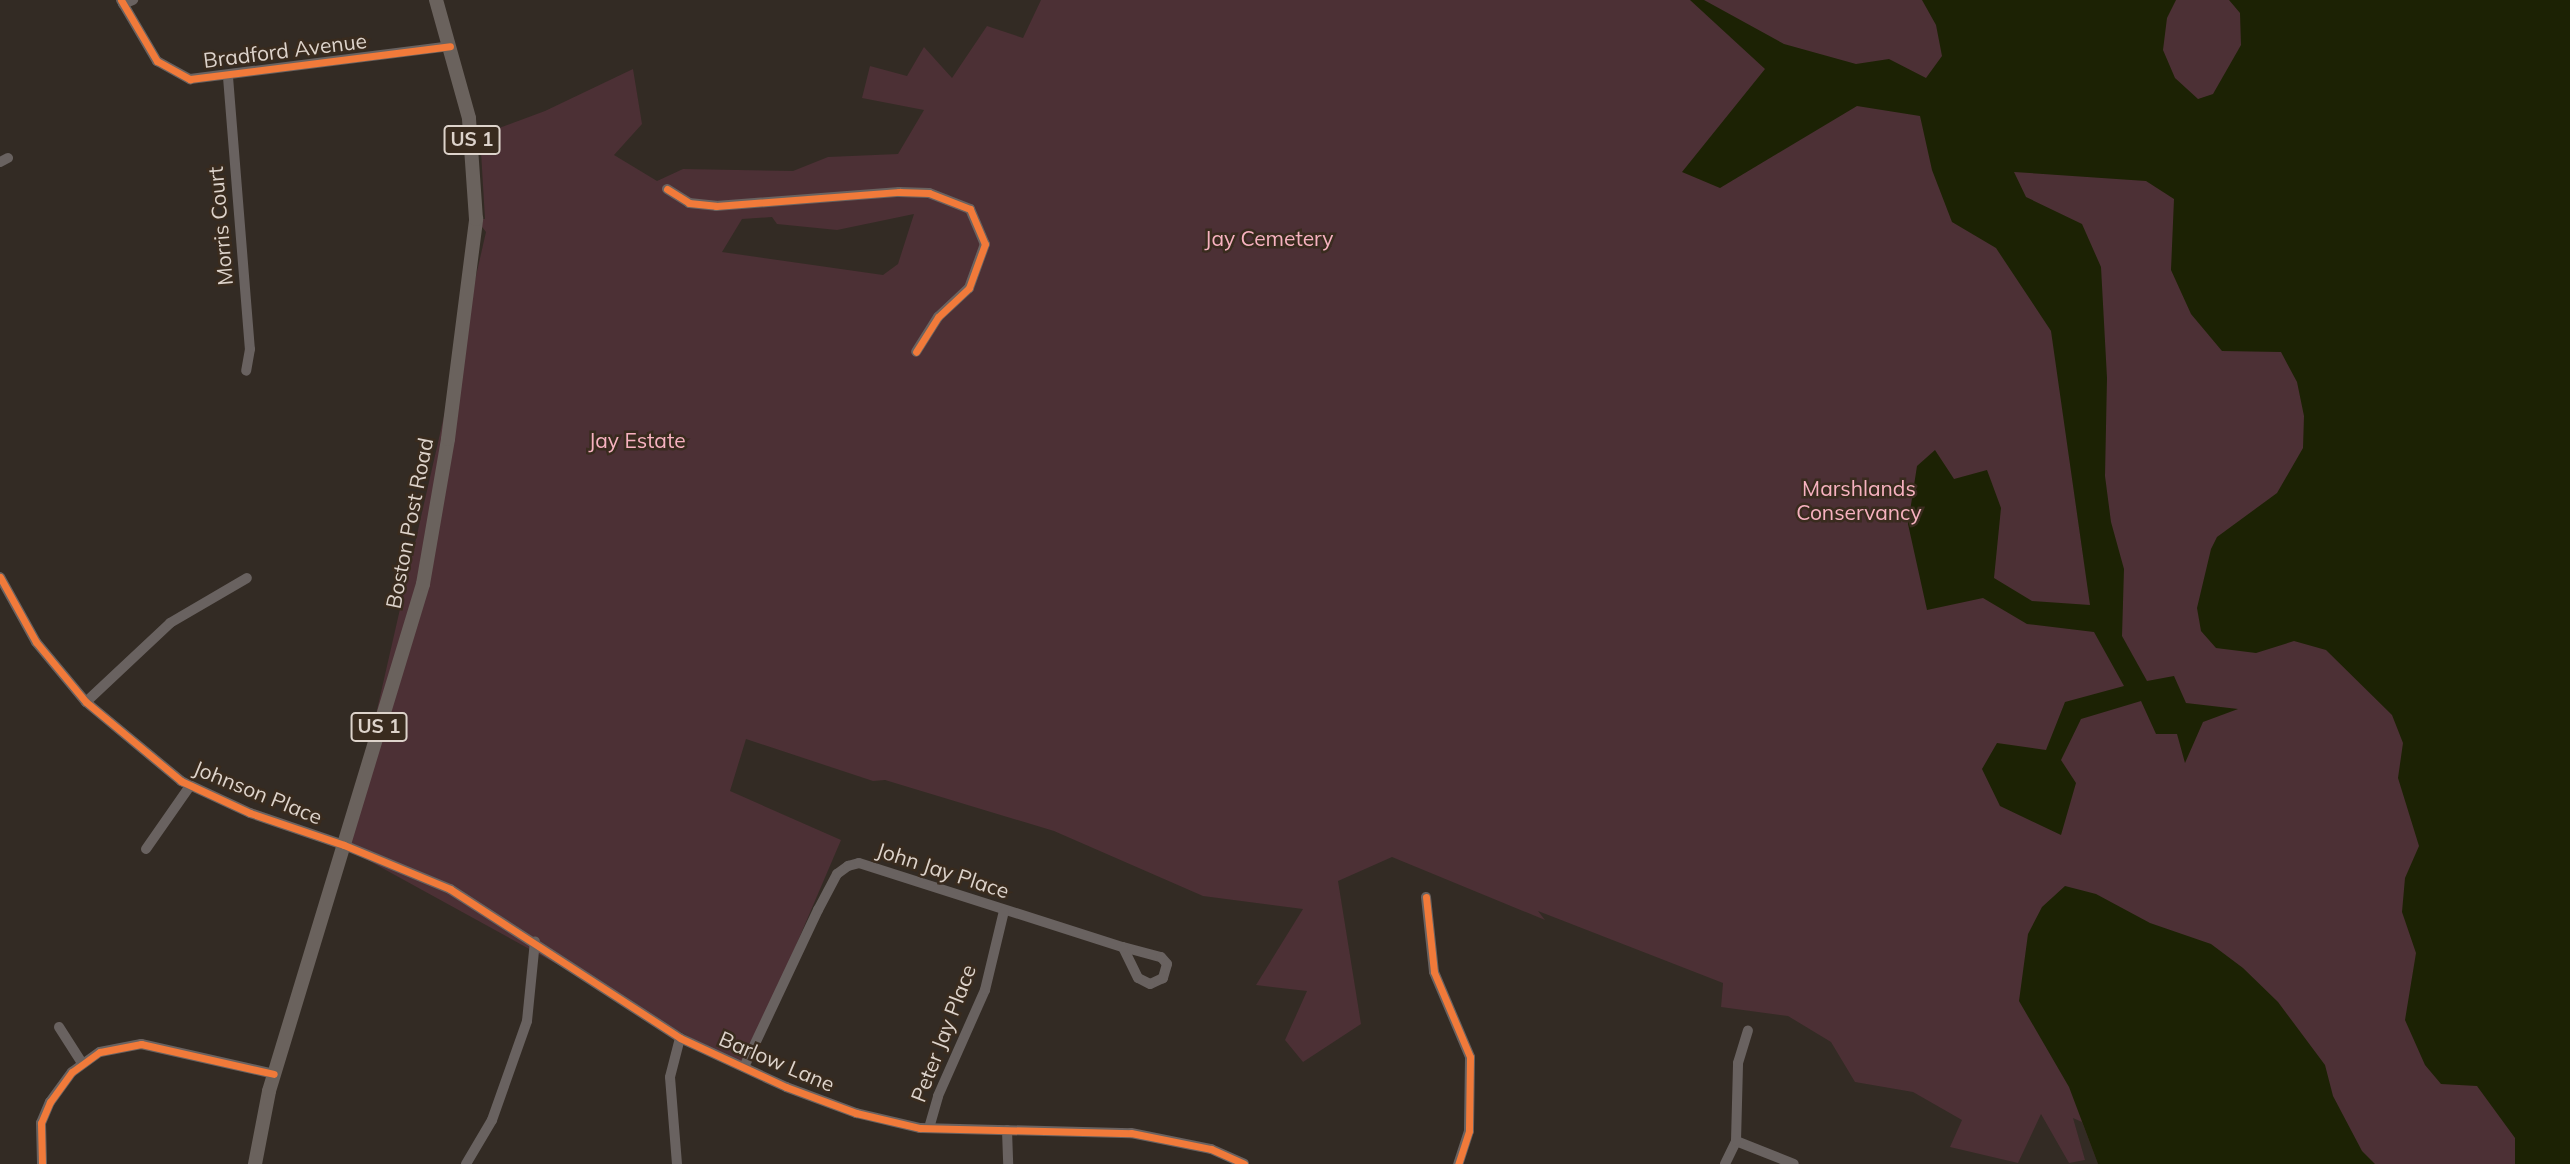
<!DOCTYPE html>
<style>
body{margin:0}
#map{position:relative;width:2570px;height:1164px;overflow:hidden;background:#332b24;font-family:Mulish,sans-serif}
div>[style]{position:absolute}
.green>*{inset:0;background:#4c3035}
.water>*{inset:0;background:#1c2204}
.street>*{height:10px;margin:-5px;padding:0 5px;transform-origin:5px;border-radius:5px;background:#696260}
.primary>*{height:14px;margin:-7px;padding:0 7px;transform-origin:7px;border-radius:7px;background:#6a625d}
.cycleway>*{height:7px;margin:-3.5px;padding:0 3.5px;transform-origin:3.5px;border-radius:3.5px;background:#f17a3a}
span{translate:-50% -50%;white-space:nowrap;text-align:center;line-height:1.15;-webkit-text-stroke:5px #392b1e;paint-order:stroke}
.shield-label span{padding:2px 5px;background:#392b1e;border:2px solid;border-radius:5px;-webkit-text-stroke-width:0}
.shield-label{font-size:19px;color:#ddd3cb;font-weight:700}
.street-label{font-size:21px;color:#ddd3cb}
.park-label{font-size:21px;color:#f7b2c0}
</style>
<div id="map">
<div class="green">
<div style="clip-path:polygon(evenodd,1041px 0,2246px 0,2570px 1164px,2098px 1164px,2082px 1122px,2073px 1118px,2085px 1160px,2069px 1163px,2041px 1114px,2018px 1163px,1950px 1147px,1962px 1120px,1913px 1092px,1855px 1082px,1831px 1042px,1788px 1016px,1721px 1007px,1723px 983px,1538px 911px,1545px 920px,1392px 857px,1338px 881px,1361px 1024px,1303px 1062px,1285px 1040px,1307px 991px,1256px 985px,1303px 909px,1203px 896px,1054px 831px,885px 780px,873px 781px,746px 739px,730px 791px,841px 840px,744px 1067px,333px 841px,344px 845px,353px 815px,486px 232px,476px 219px,485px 219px,480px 135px,545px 111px,633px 69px,642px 124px,614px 155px,657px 181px,683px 169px,793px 171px,828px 157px,898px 154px,924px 110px,862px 98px,870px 66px,907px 76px,924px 47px,952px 78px,987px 26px,1023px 38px,1041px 0,914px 214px,898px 264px,883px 275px,722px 252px,742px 219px,772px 217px,777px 224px,837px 230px,914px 214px)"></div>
</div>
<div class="water">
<div style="clip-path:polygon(1690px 0,1704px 0,1784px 44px,1856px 64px,1889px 59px,1926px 78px,1942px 56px,1936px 25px,1922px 0,2176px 0,2167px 18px,2163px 50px,2175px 78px,2198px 99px,2213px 94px,2241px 45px,2240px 13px,2229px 0,2570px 0,2570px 1164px,2515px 1164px,2515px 1138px,2477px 1086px,2441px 1084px,2425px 1065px,2405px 1020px,2416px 953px,2402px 912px,2405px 878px,2419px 846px,2398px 778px,2403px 743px,2392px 715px,2326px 650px,2294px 641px,2256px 653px,2216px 648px,2201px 631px,2197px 608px,2211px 549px,2217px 537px,2277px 493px,2303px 448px,2304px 416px,2297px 382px,2281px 352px,2222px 351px,2191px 314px,2171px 270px,2174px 199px,2146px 181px,2014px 172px,2026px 197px,2082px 224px,2101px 267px,2107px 378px,2105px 476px,2111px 522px,2124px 569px,2122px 636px,2147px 681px,2174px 676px,2186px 703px,2238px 709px,2203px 722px,2185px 763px,2177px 734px,2156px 734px,2141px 701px,2081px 719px,2061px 760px,2076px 783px,2061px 835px,2000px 806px,1982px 769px,1997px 743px,2046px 750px,2065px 702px,2124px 686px,2094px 632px,2027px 624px,1983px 598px,1927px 610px,1908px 524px,1917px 466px,1935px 450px,1954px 479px,1987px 470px,2001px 508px,1994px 578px,2032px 601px,2090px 605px,2051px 331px,1996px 248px,1952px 222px,1932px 170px,1920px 116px,1857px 106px,1720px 188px,1682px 172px,1765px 69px)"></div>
<div style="clip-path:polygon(2065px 886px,2096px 894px,2150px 923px,2211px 944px,2243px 968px,2278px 1002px,2325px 1065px,2333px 1096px,2362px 1151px,2375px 1164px,2098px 1164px,2069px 1087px,2019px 1001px,2028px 934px,2042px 907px)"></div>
</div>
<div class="street">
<div style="left:121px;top:0;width:71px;rotate:59.5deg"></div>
<div style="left:157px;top:61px;width:38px;rotate:29deg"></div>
<div style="left:190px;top:79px;width:262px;rotate:-7.2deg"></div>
<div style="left:123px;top:4px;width:11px;rotate:-22deg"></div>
<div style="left:228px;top:77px;width:273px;rotate:85.4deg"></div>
<div style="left:250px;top:349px;width:22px;rotate:100deg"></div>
<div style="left:0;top:162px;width:9px;rotate:-27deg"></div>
<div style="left:667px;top:189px;width:26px;rotate:32deg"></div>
<div style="left:689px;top:203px;width:27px;rotate:6deg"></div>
<div style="left:716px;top:206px;width:184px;rotate:-4.4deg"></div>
<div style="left:899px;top:192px;width:30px;rotate:2deg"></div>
<div style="left:929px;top:193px;width:44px;rotate:21.3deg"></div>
<div style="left:970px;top:209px;width:38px;rotate:67deg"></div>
<div style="left:985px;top:244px;width:47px;rotate:110deg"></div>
<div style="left:969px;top:288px;width:42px;rotate:136.9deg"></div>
<div style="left:938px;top:317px;width:41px;rotate:122.2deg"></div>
<div style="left:0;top:577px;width:74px;rotate:61deg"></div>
<div style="left:36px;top:642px;width:78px;rotate:50.2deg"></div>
<div style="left:86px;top:702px;width:124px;rotate:39.7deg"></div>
<div style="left:181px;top:781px;width:76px;rotate:24.9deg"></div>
<div style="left:250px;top:813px;width:99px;rotate:18.8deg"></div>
<div style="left:344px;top:845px;width:115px;rotate:22.5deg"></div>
<div style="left:450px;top:889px;width:274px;rotate:32.9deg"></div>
<div style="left:680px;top:1038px;width:117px;rotate:24.8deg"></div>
<div style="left:786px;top:1087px;width:75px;rotate:20.4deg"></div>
<div style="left:856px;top:1113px;width:66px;rotate:13.2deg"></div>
<div style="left:920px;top:1128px;width:211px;rotate:1.4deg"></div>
<div style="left:1131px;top:1133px;width:82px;rotate:11.3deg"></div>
<div style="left:1211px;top:1149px;width:36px;rotate:24deg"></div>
<div style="left:86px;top:702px;width:115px;rotate:-43.2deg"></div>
<div style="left:170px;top:623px;width:89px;rotate:-30.3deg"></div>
<div style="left:146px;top:849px;width:77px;rotate:-55.1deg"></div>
<div style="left:1426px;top:897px;width:75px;rotate:83.9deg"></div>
<div style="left:1434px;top:972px;width:92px;rotate:67deg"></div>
<div style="left:1470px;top:1057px;width:74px;rotate:90.8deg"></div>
<div style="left:1469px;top:1131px;width:35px;rotate:108deg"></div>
<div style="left:1123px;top:947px;width:39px;rotate:15deg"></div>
<div style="left:1161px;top:957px;width:9px;rotate:49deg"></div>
<div style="left:1167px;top:964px;width:15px;rotate:106deg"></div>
<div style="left:1163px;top:978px;width:14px;rotate:155deg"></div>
<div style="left:1150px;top:984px;width:13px;rotate:-153deg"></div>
<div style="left:1138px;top:978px;width:34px;rotate:-116deg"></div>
<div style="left:59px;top:1027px;width:43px;rotate:57.4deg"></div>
<div style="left:744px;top:1067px;width:174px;rotate:-64.8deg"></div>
<div style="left:818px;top:910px;width:41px;rotate:-62.2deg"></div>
<div style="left:837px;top:874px;width:14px;rotate:-36deg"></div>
<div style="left:848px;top:866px;width:11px;rotate:-15deg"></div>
<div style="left:859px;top:863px;width:277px;rotate:17.7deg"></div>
<div style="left:929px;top:1128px;width:33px;rotate:-74deg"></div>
<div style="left:938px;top:1096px;width:116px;rotate:-66.1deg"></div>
<div style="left:985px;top:990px;width:81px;rotate:-76.5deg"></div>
<div style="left:1007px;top:1130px;width:34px;rotate:88deg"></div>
<div style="left:1736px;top:1141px;width:62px;rotate:21.6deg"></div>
<div style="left:42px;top:1164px;width:41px;rotate:-91.4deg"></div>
<div style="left:41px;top:1123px;width:23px;rotate:-67deg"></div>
<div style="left:50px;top:1102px;width:37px;rotate:-54deg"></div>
<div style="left:72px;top:1072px;width:34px;rotate:-36deg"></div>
<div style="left:100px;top:1052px;width:42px;rotate:-11deg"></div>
<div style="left:141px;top:1044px;width:136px;rotate:12.7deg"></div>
<div style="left:466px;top:1164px;width:51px;rotate:-59.4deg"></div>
<div style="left:492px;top:1120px;width:105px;rotate:-70.5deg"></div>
<div style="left:527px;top:1021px;width:80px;rotate:-84.3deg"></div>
<div style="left:677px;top:1164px;width:87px;rotate:-94.6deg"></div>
<div style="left:670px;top:1077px;width:40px;rotate:-75.6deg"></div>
<div style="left:1725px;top:1164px;width:25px;rotate:-64deg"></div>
<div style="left:1736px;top:1141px;width:78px;rotate:-88.5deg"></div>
<div style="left:1738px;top:1063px;width:34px;rotate:-73deg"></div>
</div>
<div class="primary">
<div style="left:255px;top:1164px;width:74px;rotate:-79.1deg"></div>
<div style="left:269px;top:1091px;width:530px;rotate:-73.1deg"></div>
<div style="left:423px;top:584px;width:147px;rotate:-80.2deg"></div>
<div style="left:448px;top:439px;width:222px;rotate:-82.7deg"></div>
<div style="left:476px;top:219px;width:101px;rotate:-94deg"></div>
<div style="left:469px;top:118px;width:123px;rotate:-105.6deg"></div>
</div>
<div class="cycleway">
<div style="left:121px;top:0;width:71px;rotate:59.5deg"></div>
<div style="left:157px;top:61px;width:38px;rotate:29deg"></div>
<div style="left:190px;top:79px;width:262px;rotate:-7.2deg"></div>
<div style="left:667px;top:189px;width:26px;rotate:32deg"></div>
<div style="left:689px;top:203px;width:27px;rotate:6deg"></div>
<div style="left:716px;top:206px;width:184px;rotate:-4.4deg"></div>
<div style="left:899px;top:192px;width:30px;rotate:2deg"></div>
<div style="left:929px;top:193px;width:44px;rotate:21.3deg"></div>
<div style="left:970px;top:209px;width:38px;rotate:67deg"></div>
<div style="left:985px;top:244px;width:47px;rotate:110deg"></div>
<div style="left:969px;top:288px;width:42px;rotate:136.9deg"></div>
<div style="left:938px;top:317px;width:41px;rotate:122.2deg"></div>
<div style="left:0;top:577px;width:74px;rotate:61deg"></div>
<div style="left:36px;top:642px;width:78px;rotate:50.2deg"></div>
<div style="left:86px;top:702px;width:124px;rotate:39.7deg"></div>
<div style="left:181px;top:781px;width:76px;rotate:24.9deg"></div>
<div style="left:250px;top:813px;width:99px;rotate:18.8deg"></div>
<div style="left:344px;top:845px;width:115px;rotate:22.5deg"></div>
<div style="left:450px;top:889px;width:274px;rotate:32.9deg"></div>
<div style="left:680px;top:1038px;width:117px;rotate:24.8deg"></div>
<div style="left:786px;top:1087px;width:75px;rotate:20.4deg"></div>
<div style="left:856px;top:1113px;width:66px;rotate:13.2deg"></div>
<div style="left:920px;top:1128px;width:211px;rotate:1.4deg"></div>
<div style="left:1131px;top:1133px;width:82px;rotate:11.3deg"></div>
<div style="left:1211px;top:1149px;width:36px;rotate:24deg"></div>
<div style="left:1426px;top:897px;width:75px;rotate:83.9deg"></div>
<div style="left:1434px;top:972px;width:92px;rotate:67deg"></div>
<div style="left:1470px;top:1057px;width:74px;rotate:90.8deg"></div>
<div style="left:1469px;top:1131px;width:35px;rotate:108deg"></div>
<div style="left:42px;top:1164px;width:41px;rotate:-91.4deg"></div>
<div style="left:41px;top:1123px;width:23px;rotate:-67deg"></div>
<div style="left:50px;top:1102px;width:37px;rotate:-54deg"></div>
<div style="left:72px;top:1072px;width:34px;rotate:-36deg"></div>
<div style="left:100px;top:1052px;width:42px;rotate:-11deg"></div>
<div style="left:141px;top:1044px;width:136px;rotate:12.7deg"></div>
</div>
<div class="shield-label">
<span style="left:472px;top:140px">US 1</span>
<span style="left:379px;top:727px">US 1</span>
</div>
<div class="street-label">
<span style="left:285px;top:50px;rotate:-7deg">Bradford Avenue</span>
<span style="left:220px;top:226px;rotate:-95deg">Morris Court</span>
<span style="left:409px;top:523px;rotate:-79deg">Boston Post Road</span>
<span style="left:258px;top:792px;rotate:22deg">Johnson Place</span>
<span style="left:943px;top:870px;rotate:18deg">John Jay Place</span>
<span style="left:943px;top:1033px;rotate:-69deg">Peter Jay Place</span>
<span style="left:777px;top:1061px;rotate:23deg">Barlow Lane</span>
</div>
<div class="park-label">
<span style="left:1269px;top:238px">Jay Cemetery</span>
<span style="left:637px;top:440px">Jay Estate</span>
<span style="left:1859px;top:500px">Marshlands<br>Conservancy</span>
</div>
</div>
